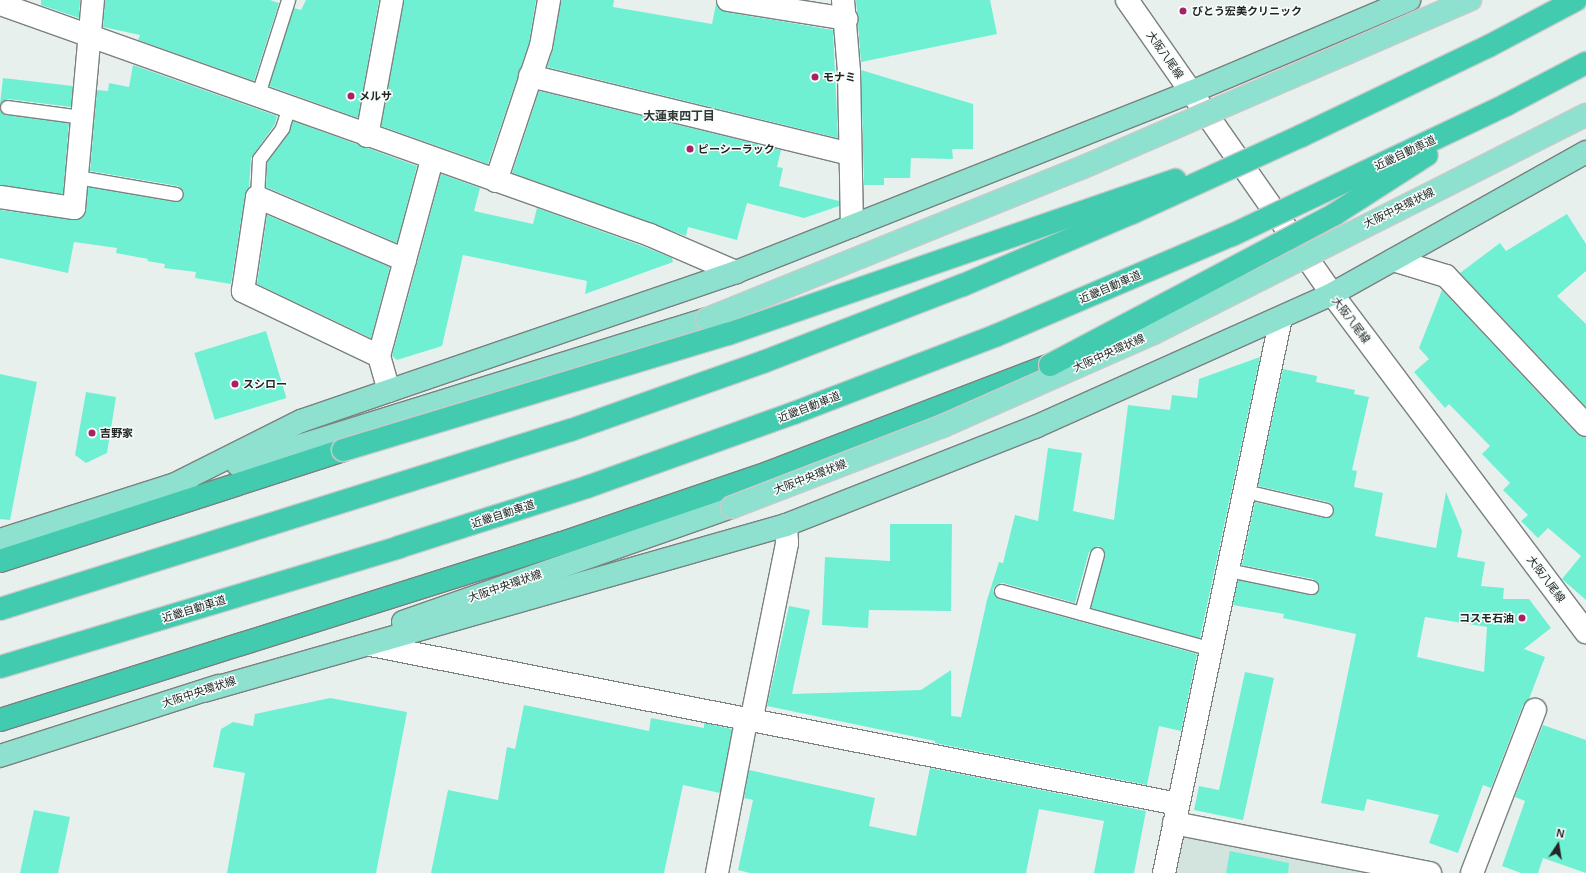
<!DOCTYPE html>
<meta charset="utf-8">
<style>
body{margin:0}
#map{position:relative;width:1586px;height:873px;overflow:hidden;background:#e8f0ed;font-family:Arial,"Noto Sans JP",sans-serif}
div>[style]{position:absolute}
.built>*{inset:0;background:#d3e3de}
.building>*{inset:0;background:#70f0d3;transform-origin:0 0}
.roads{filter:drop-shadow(1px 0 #7a817f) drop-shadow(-1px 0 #7a817f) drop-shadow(0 1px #7a817f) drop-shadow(0 -1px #7a817f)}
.lane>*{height:13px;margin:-6.5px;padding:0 6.5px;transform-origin:6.5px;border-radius:6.5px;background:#fff}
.street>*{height:22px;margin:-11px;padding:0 11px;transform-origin:11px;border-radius:11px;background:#fff}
.secondary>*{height:22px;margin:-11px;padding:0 11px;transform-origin:11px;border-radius:11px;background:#fff}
.primary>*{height:22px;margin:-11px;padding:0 11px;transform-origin:11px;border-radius:11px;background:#8ee0cf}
.highway>*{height:22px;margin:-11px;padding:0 11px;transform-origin:11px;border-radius:11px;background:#43cbaf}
.bridges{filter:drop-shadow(1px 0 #cacbcb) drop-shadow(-1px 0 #cacbcb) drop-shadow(0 1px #cacbcb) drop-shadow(0 -1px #cacbcb)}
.primary-bridge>*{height:22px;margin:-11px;padding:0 11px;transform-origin:11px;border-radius:11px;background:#8ee0cf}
.highway-bridge>*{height:22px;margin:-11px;padding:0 11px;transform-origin:11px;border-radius:11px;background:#43cbaf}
.dots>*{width:11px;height:11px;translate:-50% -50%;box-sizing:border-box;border:2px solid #f6fdfb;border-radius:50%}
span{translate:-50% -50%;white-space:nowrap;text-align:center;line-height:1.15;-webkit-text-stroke:3px #f6fdfb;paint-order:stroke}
.poi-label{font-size:11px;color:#242625;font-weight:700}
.left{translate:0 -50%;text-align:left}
.right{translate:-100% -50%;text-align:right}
.street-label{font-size:11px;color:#242625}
.neighbourhood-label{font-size:12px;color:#323836;font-weight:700}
.north{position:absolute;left:1538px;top:825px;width:40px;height:40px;-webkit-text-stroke:3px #f6fdfb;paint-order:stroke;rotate:12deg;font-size:11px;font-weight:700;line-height:16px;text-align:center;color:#242625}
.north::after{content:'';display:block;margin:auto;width:14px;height:18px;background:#242625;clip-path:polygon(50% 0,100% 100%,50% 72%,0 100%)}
</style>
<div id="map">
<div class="built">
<div style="clip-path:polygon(1182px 832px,1370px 873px,1173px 873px)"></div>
</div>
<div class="building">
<div style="clip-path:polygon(41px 0,80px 0,79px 18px,41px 5px)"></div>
<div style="clip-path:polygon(105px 0,270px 0,279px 3px,254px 81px,138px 40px,140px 35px,103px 27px)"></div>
<div style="clip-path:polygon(306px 0,379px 0,358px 118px,269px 86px,294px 8px,301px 10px)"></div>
<div style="clip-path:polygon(404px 0,536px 0,529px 43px,488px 164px,381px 126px)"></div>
<div style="clip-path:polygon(561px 0,614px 0,613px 7px,712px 24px,716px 4px,726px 12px,833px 30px,838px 138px,547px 67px,553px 48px)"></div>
<div style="clip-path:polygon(856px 0,990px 0,997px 34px,861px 62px)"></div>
<div style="clip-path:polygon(133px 65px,277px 116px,275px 124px,251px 158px,249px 187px,245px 195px,231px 284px,195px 278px,196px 272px,164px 268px,165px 264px,147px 261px,148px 259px,116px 253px,117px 248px,74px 242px,68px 273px,0 258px,0 210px,78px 220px,86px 210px,88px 187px,175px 202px,182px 199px,184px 192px,178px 186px,90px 171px,97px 90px,108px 91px,109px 83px,129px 87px)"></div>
<div style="clip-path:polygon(861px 70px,973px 104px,973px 149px,952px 149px,953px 159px,911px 158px,910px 178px,884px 178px,884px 185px,864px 185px)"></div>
<div style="clip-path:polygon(3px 78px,73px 86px,71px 107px,8px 99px,0 104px)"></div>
<div style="clip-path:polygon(539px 91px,781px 150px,777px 167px,783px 168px,779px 186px,839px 201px,839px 206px,804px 218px,747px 203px,737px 240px,688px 227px,686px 236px,512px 173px)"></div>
<div style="clip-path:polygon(0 111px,6px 115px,69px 123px,63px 194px,0 185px)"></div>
<div style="clip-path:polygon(293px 121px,417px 166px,397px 243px,266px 187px,267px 162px,289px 133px)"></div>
<div style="clip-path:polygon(441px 174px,480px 188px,474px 211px,533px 224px,537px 208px,645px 247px,672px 258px,673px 262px,585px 294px,587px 281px,463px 255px,442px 346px,397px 360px,392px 356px)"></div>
<div style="clip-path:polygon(1567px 214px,1586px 244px,1586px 271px,1557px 296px,1586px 324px,1586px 407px,1460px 273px,1500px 243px,1506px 251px)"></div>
<div style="clip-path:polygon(267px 215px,390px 267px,371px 338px,257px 284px)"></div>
<div style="clip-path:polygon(1442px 290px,1577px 434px,1586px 437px,1586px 600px,1562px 579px,1581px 556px,1548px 528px,1538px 538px,1521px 521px,1528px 515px,1503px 490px,1510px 483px,1482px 454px,1490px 446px,1449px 404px,1445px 408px,1414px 372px,1429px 359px,1419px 348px)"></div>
<div style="left:266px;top:331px;width:70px;height:75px;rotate:73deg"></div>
<div style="clip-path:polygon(1260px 357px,1200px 638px,1091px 608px,1105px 556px,1103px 549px,1099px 546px,1089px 552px,1075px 603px,1003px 583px,996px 585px,993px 589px,995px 596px,999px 599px,1197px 654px,1181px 731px,1159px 726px,1147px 785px,935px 743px,935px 741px,767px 706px,789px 606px,810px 610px,792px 694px,921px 690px,951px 670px,951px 716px,961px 717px,987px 600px,999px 562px,1003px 563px,1015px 515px,1038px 521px,1048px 448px,1082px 453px,1073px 511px,1114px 520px,1128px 405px,1170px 410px,1172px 395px,1197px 398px,1199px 379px)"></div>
<div style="clip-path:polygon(evenodd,1283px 369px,1317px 376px,1316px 382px,1355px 390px,1354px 394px,1369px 397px,1352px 470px,1357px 471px,1354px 487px,1383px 493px,1375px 536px,1436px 548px,1446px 492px,1462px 531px,1457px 557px,1485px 562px,1481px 586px,1504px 588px,1503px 599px,1529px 599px,1551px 628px,1524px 649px,1545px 657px,1529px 699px,1523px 705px,1491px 788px,1483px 785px,1458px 853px,1429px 843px,1439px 815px,1367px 799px,1364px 811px,1321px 803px,1356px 634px,1283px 618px,1284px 614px,1233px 605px,1238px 580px,1309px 595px,1314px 594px,1319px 589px,1318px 584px,1313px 579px,1242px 565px,1255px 502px,1324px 518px,1332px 516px,1334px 511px,1332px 504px,1328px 502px,1258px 486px,1283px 369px,1425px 617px,1487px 627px,1484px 672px,1417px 657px,1425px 617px)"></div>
<div style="clip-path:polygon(0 374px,37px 382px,10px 520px,0 519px)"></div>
<div style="clip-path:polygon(86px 392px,116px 397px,107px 453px,86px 463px,75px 455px)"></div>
<div style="clip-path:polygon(890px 524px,952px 524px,951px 611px,869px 610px,868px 628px,822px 625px,825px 557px,890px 561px)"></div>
<div style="clip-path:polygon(1245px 672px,1274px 678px,1243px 820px,1194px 810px,1199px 786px,1219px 790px)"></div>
<div style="clip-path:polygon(330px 698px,407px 712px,376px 873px,227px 873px,245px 773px,213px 767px,221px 729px,233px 722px,253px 726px,255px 714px)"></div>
<div style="clip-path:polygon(524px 705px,649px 731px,651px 718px,704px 728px,704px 723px,732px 729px,720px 793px,683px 785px,664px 873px,431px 873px,448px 790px,498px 800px,507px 747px,515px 749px)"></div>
<div style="clip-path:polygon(1543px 725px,1586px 740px,1586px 873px,1543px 858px,1538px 873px,1521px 873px,1502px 866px,1525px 801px,1515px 797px)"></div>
<div style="clip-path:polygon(930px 768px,1146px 811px,1134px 873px,1094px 873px,1104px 821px,1039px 809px,1026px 873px,750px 873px,738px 870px,753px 800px,744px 798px,749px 770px,875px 798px,869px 826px,916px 836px)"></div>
<div style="clip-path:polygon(34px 810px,70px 817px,58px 873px,20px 873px)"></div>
<div style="clip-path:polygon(1230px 851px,1289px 863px,1288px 873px,1226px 873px)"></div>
</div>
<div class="roads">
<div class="lane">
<div style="left:258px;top:94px;width:99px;rotate:-72.3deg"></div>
<div style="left:7px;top:107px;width:76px;rotate:7.6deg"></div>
<div style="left:77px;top:177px;width:100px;rotate:9.7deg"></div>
<div style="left:257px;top:197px;width:38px;rotate:-87deg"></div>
<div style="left:259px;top:159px;width:39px;rotate:-53deg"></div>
<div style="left:282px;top:128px;width:23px;rotate:-72deg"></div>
<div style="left:1245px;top:491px;width:83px;rotate:13.2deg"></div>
<div style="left:1228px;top:570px;width:85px;rotate:11.6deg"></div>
<div style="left:1001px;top:591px;width:218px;rotate:15.4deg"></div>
<div style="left:1081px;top:613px;width:61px;rotate:-74.8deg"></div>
</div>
<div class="street">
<div style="left:728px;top:0;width:120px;rotate:9.1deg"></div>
<div style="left:843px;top:0;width:72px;rotate:85.2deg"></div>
<div style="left:849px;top:72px;width:154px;rotate:88.9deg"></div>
<div style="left:0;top:4px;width:690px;rotate:19.56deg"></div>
<div style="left:650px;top:235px;width:94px;rotate:23.3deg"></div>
<div style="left:530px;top:76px;width:328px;rotate:13.7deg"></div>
<div style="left:367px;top:136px;width:138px;rotate:-79.6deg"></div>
<div style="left:496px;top:181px;width:142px;rotate:-71.6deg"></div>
<div style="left:541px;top:46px;width:47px;rotate:-80.1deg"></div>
<div style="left:0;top:197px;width:75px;rotate:8.5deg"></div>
<div style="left:74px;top:208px;width:209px;rotate:-84.8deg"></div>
<div style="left:1393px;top:260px;width:55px;rotate:16.8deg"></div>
<div style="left:1446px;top:276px;width:204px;rotate:46.8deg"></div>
<div style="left:379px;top:356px;width:151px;rotate:-154.5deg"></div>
<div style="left:243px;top:291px;width:95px;rotate:-81.5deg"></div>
<div style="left:257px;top:197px;width:161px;rotate:23.1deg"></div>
<div style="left:389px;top:391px;width:36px;rotate:-106deg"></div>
<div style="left:379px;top:356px;width:204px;rotate:-74.9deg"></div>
<div style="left:371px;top:645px;width:823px;rotate:11.15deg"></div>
<div style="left:751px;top:722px;width:183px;rotate:-78.6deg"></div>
<div style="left:787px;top:543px;width:18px;rotate:-93deg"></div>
<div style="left:1174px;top:823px;width:261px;rotate:11.1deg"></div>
<div style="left:717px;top:873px;width:155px;rotate:-79.2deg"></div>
<div style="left:1164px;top:873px;width:567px;rotate:-78.1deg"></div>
<div style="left:1472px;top:873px;width:175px;rotate:-68.9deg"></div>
</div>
<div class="secondary">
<div style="left:1127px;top:0;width:358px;rotate:55.1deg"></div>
<div style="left:1332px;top:294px;width:423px;rotate:53.1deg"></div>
</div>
<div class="primary">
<div style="left:238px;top:465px;width:491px;rotate:-17.3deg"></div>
<div style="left:175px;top:484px;width:141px;rotate:-26.6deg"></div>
<div style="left:301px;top:421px;width:460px;rotate:-18.9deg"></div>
<div style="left:736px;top:272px;width:489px;rotate:-21.6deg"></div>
<div style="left:1191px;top:92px;width:237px;rotate:-22.9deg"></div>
<div style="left:0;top:540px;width:197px;rotate:-17.7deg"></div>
<div style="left:403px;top:622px;width:349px;rotate:-19.3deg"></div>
<div style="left:204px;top:691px;width:605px;rotate:-15.92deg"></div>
<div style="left:786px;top:525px;width:268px;rotate:-21.5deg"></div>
<div style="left:1035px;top:427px;width:325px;rotate:-24.1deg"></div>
<div style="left:1332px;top:294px;width:291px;rotate:-29.2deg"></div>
<div style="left:0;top:756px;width:229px;rotate:-17.8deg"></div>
</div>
<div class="highway">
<div style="left:0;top:561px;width:361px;rotate:-17.9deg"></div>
<div style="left:0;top:720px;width:589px;rotate:-17.48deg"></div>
<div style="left:562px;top:543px;width:220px;rotate:-18.8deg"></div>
<div style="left:770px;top:472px;width:300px;rotate:-20.9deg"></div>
</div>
</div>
<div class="bridges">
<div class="primary-bridge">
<div style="left:707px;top:319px;width:403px;rotate:-22deg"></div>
<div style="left:1081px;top:168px;width:424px;rotate:-23.4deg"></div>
<div style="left:732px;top:507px;width:226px;rotate:-21deg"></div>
<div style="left:943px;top:426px;width:228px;rotate:-23.8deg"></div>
<div style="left:1152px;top:334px;width:486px;rotate:-26.8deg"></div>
</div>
<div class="highway-bridge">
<div style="left:1050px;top:365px;width:323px;rotate:-27.9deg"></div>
<div style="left:1335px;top:214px;width:109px;rotate:-32.7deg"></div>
<div style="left:343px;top:450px;width:402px;rotate:-16.8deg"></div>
<div style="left:728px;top:334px;width:473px;rotate:-19deg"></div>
<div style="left:0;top:609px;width:598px;rotate:-17.41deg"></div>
<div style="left:571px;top:430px;width:204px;rotate:-19.5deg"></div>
<div style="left:763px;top:362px;width:214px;rotate:-21.1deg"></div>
<div style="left:963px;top:285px;width:184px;rotate:-23.1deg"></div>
<div style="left:1132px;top:213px;width:186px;rotate:-24.5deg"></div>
<div style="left:1301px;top:136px;width:208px;rotate:-25.6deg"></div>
<div style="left:1489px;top:46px;width:98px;rotate:-27.9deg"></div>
<div style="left:0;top:667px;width:417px;rotate:-16.7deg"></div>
<div style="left:399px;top:547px;width:197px;rotate:-17.7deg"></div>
<div style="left:587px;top:487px;width:220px;rotate:-19.7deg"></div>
<div style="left:794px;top:413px;width:217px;rotate:-21deg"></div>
<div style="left:997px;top:335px;width:255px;rotate:-23.1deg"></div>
<div style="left:1232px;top:235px;width:303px;rotate:-25.4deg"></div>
<div style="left:1506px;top:105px;width:90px;rotate:-27.7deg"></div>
</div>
</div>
<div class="dots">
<div style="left:1183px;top:11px;background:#a92065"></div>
<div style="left:815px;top:77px;background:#a92065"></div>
<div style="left:351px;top:96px;background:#a92065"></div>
<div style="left:690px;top:149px;background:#a92065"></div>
<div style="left:235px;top:384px;background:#a92065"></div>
<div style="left:92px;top:433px;background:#a92065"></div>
<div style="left:1522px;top:618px;background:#a92065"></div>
</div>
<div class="poi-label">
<span class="left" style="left:1192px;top:11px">びとう宏美クリニック</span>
<span class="left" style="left:823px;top:77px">モナミ</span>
<span class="left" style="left:359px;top:96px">メルサ</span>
<span class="left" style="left:698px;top:149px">ピーシーラック</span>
<span class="left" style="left:243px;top:384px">スシロー</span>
<span class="left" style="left:100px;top:433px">吉野家</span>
<span class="right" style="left:1514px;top:618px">コスモ石油</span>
</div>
<div class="street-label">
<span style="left:1165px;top:55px;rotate:55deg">大阪八尾線</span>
<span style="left:1405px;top:153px;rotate:-25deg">近畿自動車道</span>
<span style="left:1399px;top:208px;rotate:-26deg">大阪中央環状線</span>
<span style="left:1110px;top:287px;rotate:-23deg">近畿自動車道</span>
<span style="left:1351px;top:320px;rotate:53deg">大阪八尾線</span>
<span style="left:1109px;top:353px;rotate:-24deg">大阪中央環状線</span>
<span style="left:809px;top:407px;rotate:-21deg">近畿自動車道</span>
<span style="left:810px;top:477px;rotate:-21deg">大阪中央環状線</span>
<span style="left:503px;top:514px;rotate:-18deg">近畿自動車道</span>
<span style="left:1546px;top:579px;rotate:53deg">大阪八尾線</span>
<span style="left:505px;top:586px;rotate:-19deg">大阪中央環状線</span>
<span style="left:194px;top:609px;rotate:-17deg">近畿自動車道</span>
<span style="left:199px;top:692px;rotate:-18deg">大阪中央環状線</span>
</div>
<div class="neighbourhood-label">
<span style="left:679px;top:117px">大蓮東四丁目</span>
</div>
<div class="north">N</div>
</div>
